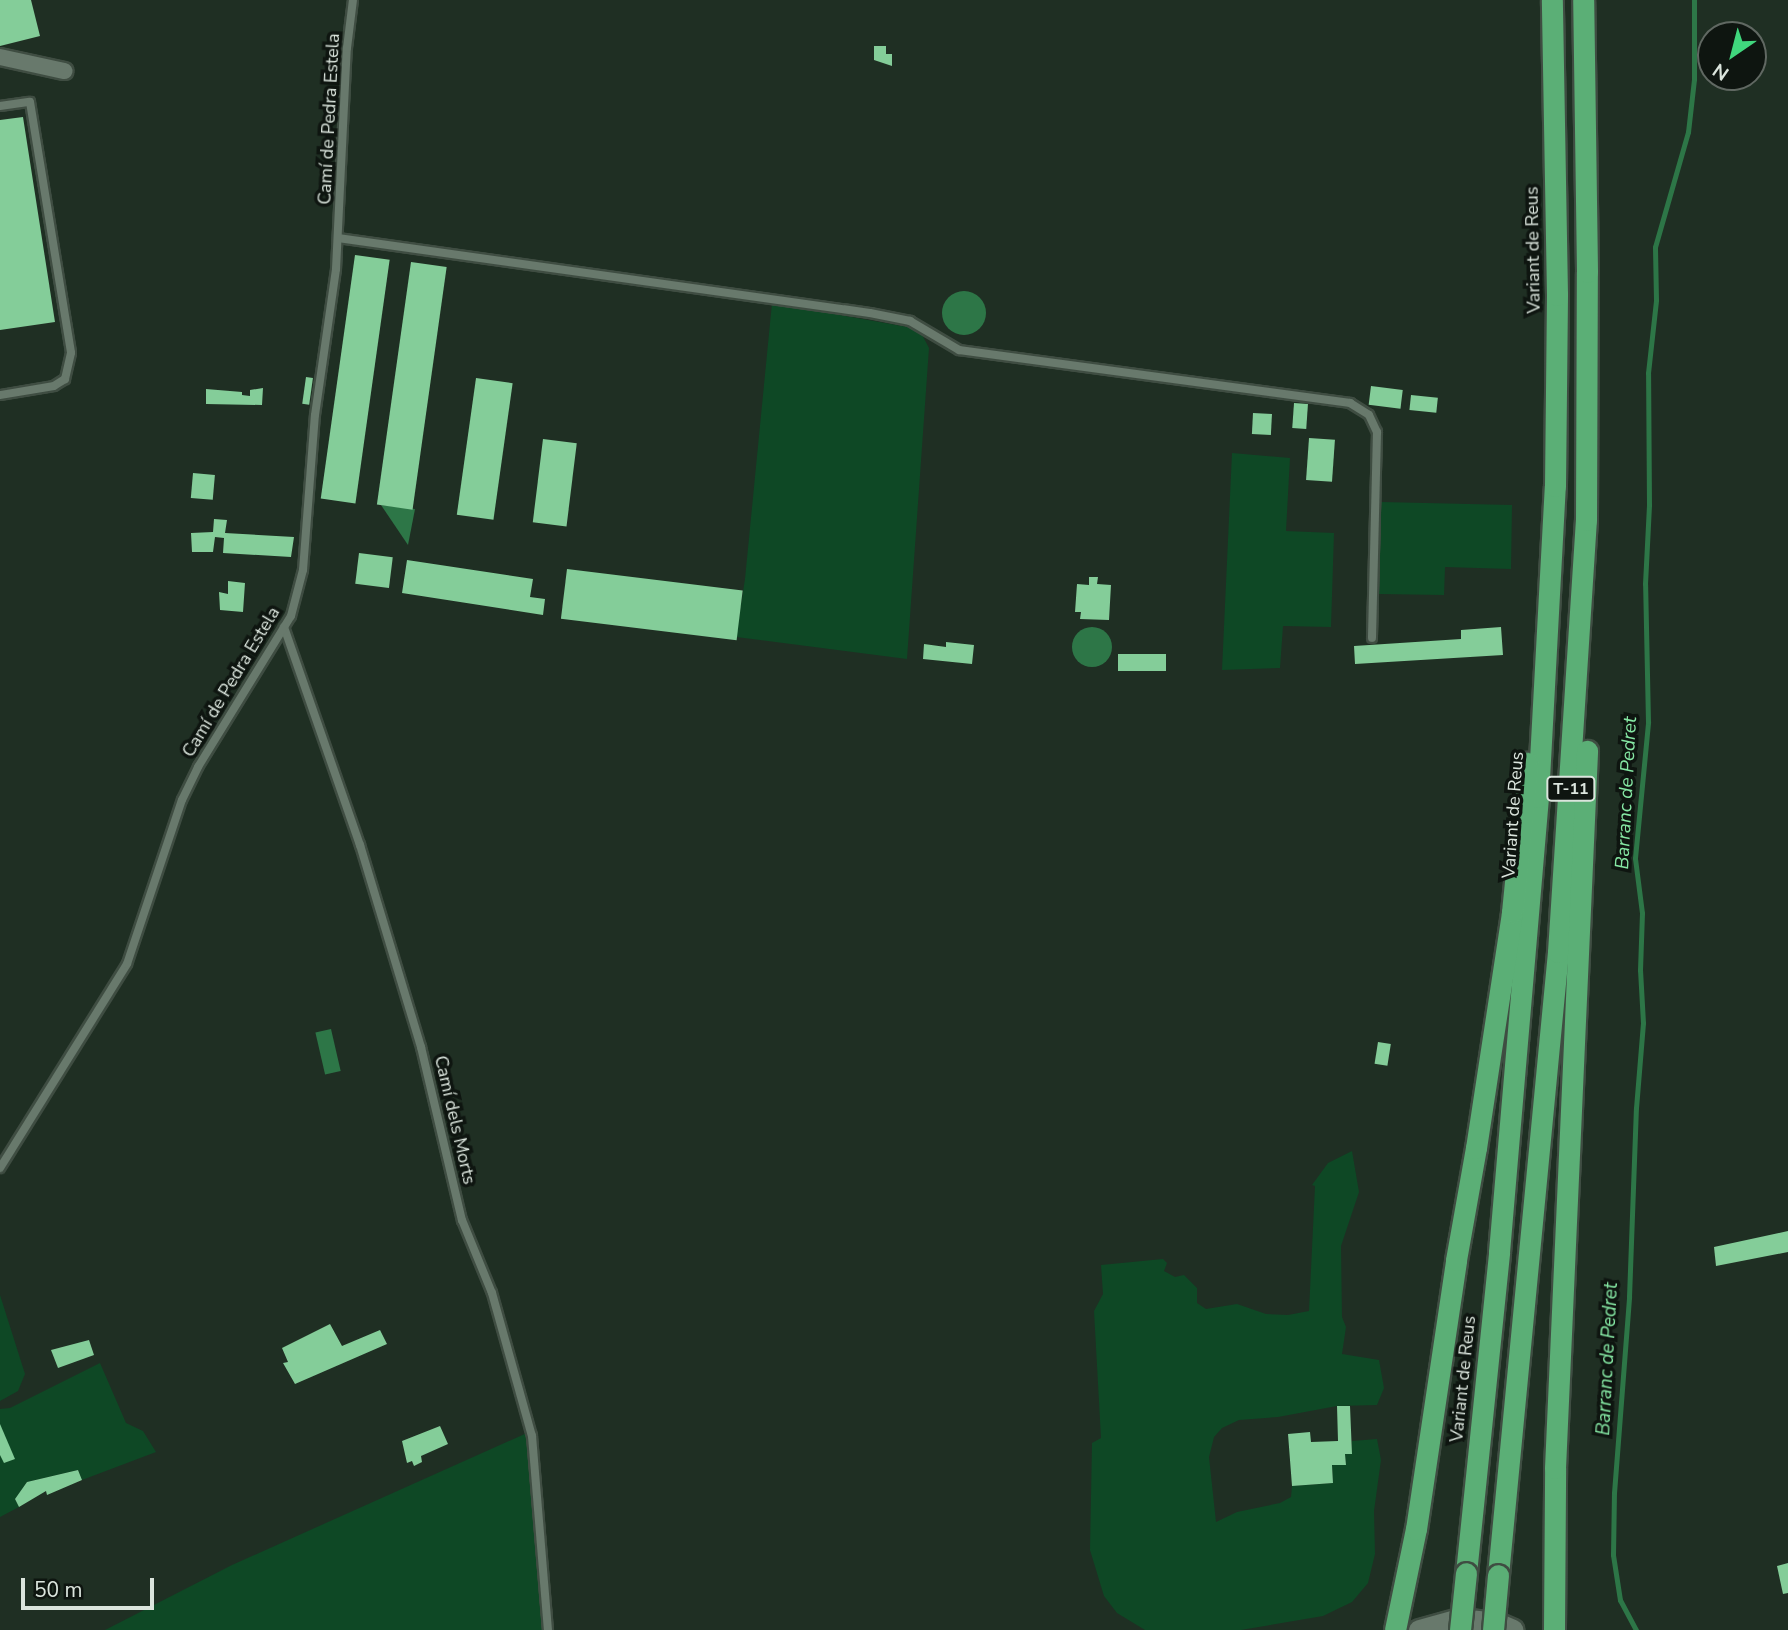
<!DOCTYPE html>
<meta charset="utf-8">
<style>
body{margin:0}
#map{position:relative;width:1788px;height:1630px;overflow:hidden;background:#1f2f23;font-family:"Nunito Sans",sans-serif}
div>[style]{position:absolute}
.green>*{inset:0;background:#0e4825}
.water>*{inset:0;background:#2d7647;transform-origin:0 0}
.round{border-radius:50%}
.stream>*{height:5px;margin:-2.5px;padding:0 2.5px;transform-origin:2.5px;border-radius:2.5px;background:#2d7647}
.building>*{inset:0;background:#84cd99;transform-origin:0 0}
.roads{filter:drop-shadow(2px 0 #3f4d42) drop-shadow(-2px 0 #3f4d42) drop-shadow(0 2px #3f4d42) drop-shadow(0 -2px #3f4d42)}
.lane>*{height:8px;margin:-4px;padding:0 4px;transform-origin:4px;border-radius:4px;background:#68796c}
.street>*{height:16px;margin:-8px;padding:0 8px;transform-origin:8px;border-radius:8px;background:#68796c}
.secondary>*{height:21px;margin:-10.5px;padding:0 10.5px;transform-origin:10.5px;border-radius:10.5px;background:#68796c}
.highway>*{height:21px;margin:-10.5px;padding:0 10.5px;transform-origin:10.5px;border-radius:10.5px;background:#5baf76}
.bridges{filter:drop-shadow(2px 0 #3f4d42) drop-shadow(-2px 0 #3f4d42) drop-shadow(0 2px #3f4d42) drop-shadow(0 -2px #3f4d42)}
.highway-bridge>*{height:21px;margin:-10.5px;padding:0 10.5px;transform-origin:10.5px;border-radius:10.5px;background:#5baf76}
span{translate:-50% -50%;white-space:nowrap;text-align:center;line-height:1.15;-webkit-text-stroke:7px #0e1510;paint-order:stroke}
.shield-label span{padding:2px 5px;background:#0e1510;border:2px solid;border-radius:5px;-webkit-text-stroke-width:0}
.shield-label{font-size:16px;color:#dbe5dd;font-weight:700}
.street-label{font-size:18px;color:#dbe5dd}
.water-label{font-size:19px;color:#86e8a4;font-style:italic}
.north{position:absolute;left:1697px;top:21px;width:70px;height:70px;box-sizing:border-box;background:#0e1510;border:2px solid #606862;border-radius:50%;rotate:215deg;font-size:19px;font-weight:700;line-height:28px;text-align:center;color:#dbe5dd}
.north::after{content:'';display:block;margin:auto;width:24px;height:32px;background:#40d77d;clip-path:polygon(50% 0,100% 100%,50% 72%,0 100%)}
.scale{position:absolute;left:21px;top:1578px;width:133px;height:32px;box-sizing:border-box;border:4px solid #dbe5dd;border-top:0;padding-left:9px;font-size:21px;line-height:24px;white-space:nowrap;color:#dbe5dd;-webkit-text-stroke:5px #0e1510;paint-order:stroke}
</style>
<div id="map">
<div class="green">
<div style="clip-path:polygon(772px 303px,919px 329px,929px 348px,907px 659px,736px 637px,745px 579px)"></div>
<div style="clip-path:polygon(1232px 453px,1290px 458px,1286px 531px,1334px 533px,1331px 627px,1283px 626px,1280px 668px,1222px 670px)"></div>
<div style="clip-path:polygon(1381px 502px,1512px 505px,1511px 569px,1445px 567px,1444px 595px,1379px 594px)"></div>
<div style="clip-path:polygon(1352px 1151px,1359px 1192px,1341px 1246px,1342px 1317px,1346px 1327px,1342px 1354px,1379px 1360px,1384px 1388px,1377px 1405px,1337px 1406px,1278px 1417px,1239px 1420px,1222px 1428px,1214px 1437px,1209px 1457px,1216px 1522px,1237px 1512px,1280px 1503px,1291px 1497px,1292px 1486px,1333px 1483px,1332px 1465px,1346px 1464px,1345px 1454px,1352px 1453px,1352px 1441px,1377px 1439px,1381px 1460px,1374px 1511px,1375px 1554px,1368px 1583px,1352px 1602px,1323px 1616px,1241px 1630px,1145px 1630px,1117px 1613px,1104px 1596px,1090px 1550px,1092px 1443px,1101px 1438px,1094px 1311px,1103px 1294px,1101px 1265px,1163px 1259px,1167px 1263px,1164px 1271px,1175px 1277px,1184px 1275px,1197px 1288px,1197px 1303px,1206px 1309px,1237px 1304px,1266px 1314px,1288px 1315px,1309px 1311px,1315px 1186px,1312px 1185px,1328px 1163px)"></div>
<div style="clip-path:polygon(0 1295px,25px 1374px,18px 1391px,0 1401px)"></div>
<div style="clip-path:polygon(100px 1363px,126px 1423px,143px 1431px,156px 1452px,82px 1480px,78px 1470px,27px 1482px,15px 1499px,19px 1507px,0 1517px,0 1409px,10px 1408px)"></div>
<div style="clip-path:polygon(527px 1433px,545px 1630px,105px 1630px,232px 1565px)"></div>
</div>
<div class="water">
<div class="round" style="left:942px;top:291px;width:44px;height:44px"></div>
<div style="clip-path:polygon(381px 505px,415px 509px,408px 545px)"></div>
<div class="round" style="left:1072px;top:627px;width:40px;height:40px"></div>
<div style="left:331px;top:1029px;width:43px;height:16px;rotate:77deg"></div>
</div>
<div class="stream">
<div style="left:1636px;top:1630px;width:34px;rotate:-118deg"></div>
<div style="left:1620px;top:1600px;width:46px;rotate:-98.8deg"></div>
<div style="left:1613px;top:1555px;width:62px;rotate:-89.1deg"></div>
<div style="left:1614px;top:1493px;width:197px;rotate:-85.6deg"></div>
<div style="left:1629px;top:1297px;width:189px;rotate:-87.9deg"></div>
<div style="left:1636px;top:1108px;width:85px;rotate:-85.3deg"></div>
<div style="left:1643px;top:1023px;width:53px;rotate:-93.2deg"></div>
<div style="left:1640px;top:970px;width:57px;rotate:-88deg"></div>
<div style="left:1642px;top:913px;width:55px;rotate:-97.3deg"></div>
<div style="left:1635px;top:858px;width:137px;rotate:-84.5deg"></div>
<div style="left:1648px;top:722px;width:138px;rotate:-91.2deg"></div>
<div style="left:1645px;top:584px;width:79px;rotate:-87.1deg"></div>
<div style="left:1649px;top:505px;width:132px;rotate:-90.4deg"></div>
<div style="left:1648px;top:373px;width:73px;rotate:-83.7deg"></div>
<div style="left:1656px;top:300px;width:53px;rotate:-91.1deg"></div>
<div style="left:1655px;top:247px;width:120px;rotate:-74deg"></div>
<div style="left:1688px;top:132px;width:53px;rotate:-83.5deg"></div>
<div style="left:1694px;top:79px;width:79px;rotate:-90deg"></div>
</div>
<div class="building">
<div style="clip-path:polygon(0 0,31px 0,40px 36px,0 46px)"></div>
<div style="clip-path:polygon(874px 46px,886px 46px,886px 54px,892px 54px,892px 66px,874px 60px)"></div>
<div style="clip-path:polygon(23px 117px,55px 322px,0 330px,0 120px)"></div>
<div style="left:355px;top:255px;width:35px;height:246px;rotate:8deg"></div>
<div style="left:411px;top:262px;width:36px;height:245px;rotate:8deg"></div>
<div style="left:306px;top:377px;width:7px;height:27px;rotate:8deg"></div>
<div style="left:476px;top:378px;width:37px;height:138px;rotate:8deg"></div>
<div style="left:1371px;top:386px;width:32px;height:19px;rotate:7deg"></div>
<div style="clip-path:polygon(263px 388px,262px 405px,206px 404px,206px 389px,242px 392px,242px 395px,250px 396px,250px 390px)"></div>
<div style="left:1411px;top:395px;width:27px;height:15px;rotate:6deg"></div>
<div style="left:1294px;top:403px;width:14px;height:25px;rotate:4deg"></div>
<div style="left:1253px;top:413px;width:19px;height:21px;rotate:3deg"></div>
<div style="left:1309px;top:438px;width:26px;height:42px;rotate:4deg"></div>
<div style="left:543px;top:439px;width:34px;height:84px;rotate:7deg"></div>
<div style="left:193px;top:473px;width:22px;height:25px;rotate:5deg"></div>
<div style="clip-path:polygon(214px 519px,227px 520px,225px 533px,294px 537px,291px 557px,223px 553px,224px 538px,215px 537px,213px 552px,192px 552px,191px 533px,213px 532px)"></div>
<div style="left:359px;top:553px;width:34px;height:31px;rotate:7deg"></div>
<div style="clip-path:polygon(407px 560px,533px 579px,530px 597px,545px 599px,543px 615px,402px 593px)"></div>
<div style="left:567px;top:569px;width:177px;height:50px;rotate:7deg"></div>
<div style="clip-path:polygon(1089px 577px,1098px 577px,1097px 584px,1111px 585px,1109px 620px,1080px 619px,1081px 612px,1075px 612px,1077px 584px,1089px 585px)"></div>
<div style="clip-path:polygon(228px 581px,245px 583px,243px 612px,220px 610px,219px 592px,228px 594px)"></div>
<div style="clip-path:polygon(1501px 627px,1503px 655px,1355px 664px,1354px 646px,1461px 639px,1461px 630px)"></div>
<div style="clip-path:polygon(946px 642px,974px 645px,972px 664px,923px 659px,924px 644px,946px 647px)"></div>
<div style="left:1166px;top:654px;width:17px;height:48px;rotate:90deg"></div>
<div style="left:1378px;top:1042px;width:13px;height:22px;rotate:9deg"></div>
<div style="clip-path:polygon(1788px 1231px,1788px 1252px,1716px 1266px,1714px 1247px)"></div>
<div style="clip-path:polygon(330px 1324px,342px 1346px,380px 1330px,387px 1344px,295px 1384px,283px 1363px,288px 1362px,282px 1348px)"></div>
<div style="clip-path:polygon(89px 1340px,94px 1355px,58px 1368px,51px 1350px)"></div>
<div style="clip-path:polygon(1337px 1406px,1350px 1406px,1352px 1454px,1345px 1454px,1346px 1465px,1332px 1465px,1333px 1483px,1292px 1486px,1288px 1434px,1310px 1432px,1311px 1442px,1338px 1441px)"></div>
<div style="clip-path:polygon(0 1424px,15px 1459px,4px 1463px,0 1455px)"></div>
<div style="clip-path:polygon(440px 1426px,448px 1444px,421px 1456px,422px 1462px,414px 1466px,412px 1461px,407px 1463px,402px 1441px)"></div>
<div style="clip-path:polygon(78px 1470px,82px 1480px,47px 1495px,46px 1491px,19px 1507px,15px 1499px,27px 1482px)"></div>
<div style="clip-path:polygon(1788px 1563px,1788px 1593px,1783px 1594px,1777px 1566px)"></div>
</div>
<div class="roads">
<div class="lane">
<div style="left:0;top:106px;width:30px;rotate:-8deg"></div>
<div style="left:30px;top:102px;width:254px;rotate:80.7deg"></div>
<div style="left:71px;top:353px;width:27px;rotate:103deg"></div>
<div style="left:65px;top:379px;width:13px;rotate:148deg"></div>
<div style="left:54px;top:386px;width:55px;rotate:170.5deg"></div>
<div style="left:338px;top:238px;width:537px;rotate:8.02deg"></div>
<div style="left:870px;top:313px;width:41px;rotate:11.3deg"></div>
<div style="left:910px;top:321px;width:57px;rotate:30.6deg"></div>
<div style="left:959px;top:350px;width:395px;rotate:7.7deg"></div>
<div style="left:1350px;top:403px;width:22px;rotate:32deg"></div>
<div style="left:1369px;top:415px;width:19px;rotate:65deg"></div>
<div style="left:1377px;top:432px;width:206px;rotate:91.4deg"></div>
<div style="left:284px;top:627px;width:231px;rotate:70.8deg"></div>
<div style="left:360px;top:845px;width:211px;rotate:73.2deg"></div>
<div style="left:421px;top:1047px;width:178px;rotate:76.7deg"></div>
<div style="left:462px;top:1220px;width:79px;rotate:67.7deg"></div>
<div style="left:492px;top:1293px;width:148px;rotate:74.4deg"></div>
<div style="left:532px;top:1436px;width:195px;rotate:85.3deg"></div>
<div style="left:0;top:1168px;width:240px;rotate:-58.1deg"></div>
<div style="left:127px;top:964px;width:173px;rotate:-71.5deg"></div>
<div style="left:182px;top:800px;width:37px;rotate:-64deg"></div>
<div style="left:198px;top:767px;width:177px;rotate:-58.4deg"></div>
<div style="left:291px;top:616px;width:48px;rotate:-75.4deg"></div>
<div style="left:303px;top:570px;width:155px;rotate:-85.6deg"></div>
<div style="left:315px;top:415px;width:148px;rotate:-81.8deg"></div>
<div style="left:336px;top:269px;width:221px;rotate:-87.2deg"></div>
<div style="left:347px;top:48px;width:48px;rotate:-82.9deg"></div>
</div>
<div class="street">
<div style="left:0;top:57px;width:66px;rotate:12.3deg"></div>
</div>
<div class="secondary">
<div style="left:1419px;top:1630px;width:41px;rotate:-15.4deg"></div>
<div style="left:1459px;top:1619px;width:38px;rotate:6deg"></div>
<div style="left:1497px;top:1623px;width:17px;rotate:24deg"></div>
</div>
<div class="highway">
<div style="left:1466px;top:1573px;width:323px;rotate:-84.1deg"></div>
<div style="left:1499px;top:1252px;width:457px;rotate:-85.1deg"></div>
<div style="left:1538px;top:797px;width:311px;rotate:-86.9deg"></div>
<div style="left:1555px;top:486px;width:191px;rotate:-89.4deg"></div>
<div style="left:1557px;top:295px;width:295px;rotate:-91deg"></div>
<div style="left:1498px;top:1575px;width:626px;rotate:-84.5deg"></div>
<div style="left:1558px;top:952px;width:433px;rotate:-86.3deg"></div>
<div style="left:1586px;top:520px;width:248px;rotate:-89.8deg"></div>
<div style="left:1587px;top:272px;width:272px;rotate:-90.8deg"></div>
<div style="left:1395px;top:1630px;width:103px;rotate:-78.3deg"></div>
<div style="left:1416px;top:1529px;width:272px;rotate:-81.5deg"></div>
<div style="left:1456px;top:1260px;width:114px;rotate:-79.9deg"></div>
<div style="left:1476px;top:1148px;width:239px;rotate:-81.3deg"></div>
<div style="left:1512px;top:912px;width:150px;rotate:-84.3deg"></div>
<div style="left:1554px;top:1630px;width:162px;rotate:-89.6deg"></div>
<div style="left:1555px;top:1468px;width:718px;rotate:-87.44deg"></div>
</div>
</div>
<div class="bridges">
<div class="highway-bridge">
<div style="left:1460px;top:1630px;width:57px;rotate:-84deg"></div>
<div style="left:1493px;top:1630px;width:55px;rotate:-84.8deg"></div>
</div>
</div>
<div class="shield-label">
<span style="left:1571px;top:789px">T-11</span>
</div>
<div class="street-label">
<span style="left:329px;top:119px;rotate:-87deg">Camí de Pedra Estela</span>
<span style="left:1533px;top:250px;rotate:-91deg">Variant de Reus</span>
<span style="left:231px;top:682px;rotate:-59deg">Camí de Pedra Estela</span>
<span style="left:1513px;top:815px;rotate:-86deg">Variant de Reus</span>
<span style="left:455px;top:1120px;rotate:77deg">Camí dels Morts</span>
<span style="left:1463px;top:1379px;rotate:-84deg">Variant de Reus</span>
</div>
<div class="water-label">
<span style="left:1627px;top:793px;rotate:-87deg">Barranc de Pedret</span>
<span style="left:1608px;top:1359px;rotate:-87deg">Barranc de Pedret</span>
</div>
<div class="north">N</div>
<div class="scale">50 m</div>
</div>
